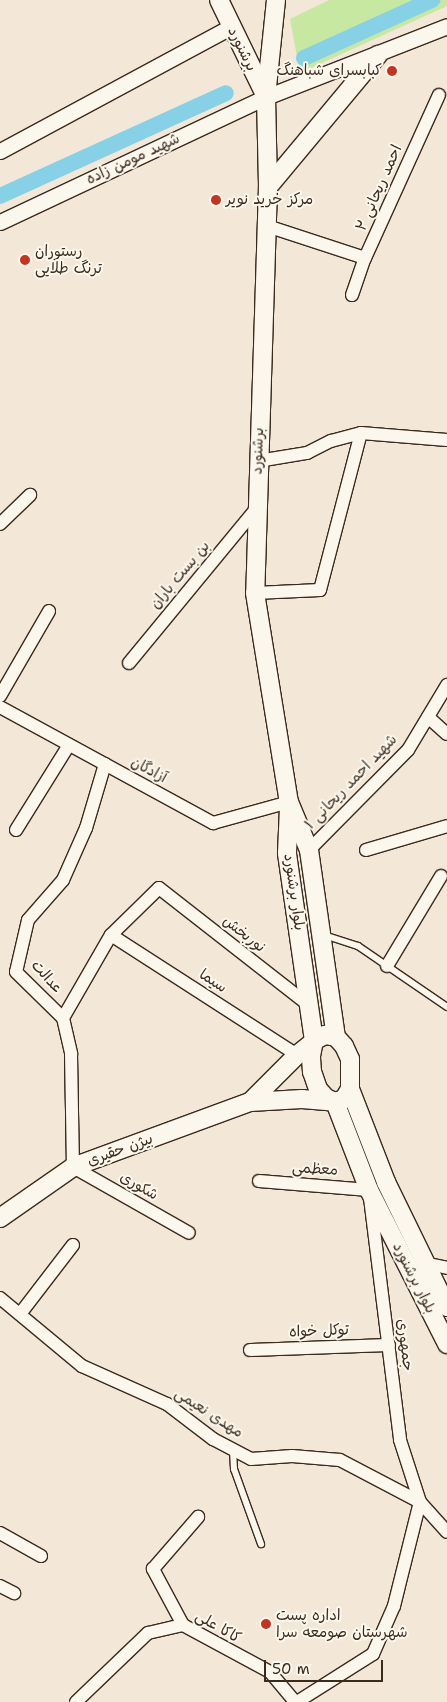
<!DOCTYPE html>
<meta charset="utf-8">
<style>
body{margin:0}
#map{position:relative;width:447px;height:1702px;overflow:hidden;background:#f3e8d7;font-family:"Shantell Sans","Playpen Sans Arabic",sans-serif}
div>[style]{position:absolute}
.green>*{inset:0;background:#c7e8a1}
.canal>*{height:16px;margin:-8px;padding:0 8px;transform-origin:8px;border-radius:8px;background:#87d1e7}
.roads{filter:drop-shadow(1px 0 #3b2a1e) drop-shadow(-1px 0 #3b2a1e) drop-shadow(0 1px #3b2a1e) drop-shadow(0 -1px #3b2a1e)}
.service>*{height:6px;margin:-3px;padding:0 3px;transform-origin:3px;border-radius:3px;background:#fbf7ec}
.minor>*{height:12px;margin:-6px;padding:0 6px;transform-origin:6px;border-radius:6px;background:#fbf7ec}
.tertiary>*{height:15px;margin:-7.5px;padding:0 7.5px;transform-origin:7.5px;border-radius:7.5px;background:#fbf7ec}
.secondary>*{height:18px;margin:-9px;padding:0 9px;transform-origin:9px;border-radius:9px;background:#fbf7ec}
.dots>*{width:14px;height:14px;translate:-50% -50%;box-sizing:border-box;border:2px solid #fbf7ec;border-radius:50%}
span{translate:-50% -50%;white-space:nowrap;text-align:center;line-height:1.15;-webkit-text-stroke:4px #fbf7ec;paint-order:stroke}
.street-label{font-size:15px;color:#3b2a1e}
.poi-label{font-size:15px;color:#3b2a1e}
.right{translate:-100% -50%;text-align:right}
.left{translate:0 -50%;text-align:left}
.scale{position:absolute;left:264px;top:1660px;width:119px;height:22px;box-sizing:border-box;border:2px solid #3b2a1e;border-top:0;padding-left:6px;font-size:15px;line-height:18px;white-space:nowrap;color:#3b2a1e;-webkit-text-stroke:4px #fbf7ec;paint-order:stroke}
</style>
<div id="map">
<div class="green">
<div style="clip-path:polygon(329px 0,447px 0,447px 6px,300px 73px,290px 19px)"></div>
</div>
<div class="canal">
<div style="left:304px;top:58px;width:141px;rotate:-24.4deg"></div>
<div style="left:0;top:196px;width:248px;rotate:-24.5deg"></div>
</div>
<div class="roads">
<div class="service">
<div style="left:324px;top:935px;width:36px;rotate:18deg"></div>
<div style="left:358px;top:946px;width:108px;rotate:34.4deg"></div>
<div style="left:233px;top:1450px;width:19px;rotate:87deg"></div>
<div style="left:234px;top:1469px;width:80px;rotate:70.2deg"></div>
</div>
<div class="minor">
<div style="left:267px;top:226px;width:103px;rotate:18.1deg"></div>
<div style="left:352px;top:295px;width:39px;rotate:-71deg"></div>
<div style="left:365px;top:258px;width:179px;rotate:-65.6deg"></div>
<div style="left:258px;top:461px;width:50px;rotate:-9.3deg"></div>
<div style="left:307px;top:453px;width:27px;rotate:-27deg"></div>
<div style="left:331px;top:441px;width:31px;rotate:-15deg"></div>
<div style="left:361px;top:433px;width:86px;rotate:4.7deg"></div>
<div style="left:0;top:524px;width:42px;rotate:-44deg"></div>
<div style="left:255px;top:593px;width:65px;rotate:-2.6deg"></div>
<div style="left:320px;top:590px;width:162px;rotate:-75.4deg"></div>
<div style="left:129px;top:663px;width:200px;rotate:-50.5deg"></div>
<div style="left:0;top:696px;width:98px;rotate:-60deg"></div>
<div style="left:0;top:707px;width:243px;rotate:28.6deg"></div>
<div style="left:213px;top:823px;width:79px;rotate:-15.4deg"></div>
<div style="left:428px;top:717px;width:25px;rotate:42deg"></div>
<div style="left:105px;top:764px;width:67px;rotate:106.5deg"></div>
<div style="left:86px;top:828px;width:57px;rotate:113.9deg"></div>
<div style="left:63px;top:880px;width:53px;rotate:131.2deg"></div>
<div style="left:28px;top:920px;width:53px;rotate:103deg"></div>
<div style="left:16px;top:972px;width:66px;rotate:44.4deg"></div>
<div style="left:63px;top:1018px;width:37px;rotate:77deg"></div>
<div style="left:71px;top:1054px;width:113px;rotate:89deg"></div>
<div style="left:73px;top:1167px;width:133px;rotate:29.6deg"></div>
<div style="left:16px;top:830px;width:100px;rotate:-58.1deg"></div>
<div style="left:309px;top:850px;width:141px;rotate:-45.3deg"></div>
<div style="left:408px;top:750px;width:76px;rotate:-59deg"></div>
<div style="left:366px;top:850px;width:84px;rotate:-16.5deg"></div>
<div style="left:111px;top:935px;width:221px;rotate:32.8deg"></div>
<div style="left:387px;top:966px;width:105px;rotate:-59deg"></div>
<div style="left:63px;top:1018px;width:96px;rotate:-60deg"></div>
<div style="left:111px;top:935px;width:67px;rotate:-44.4deg"></div>
<div style="left:159px;top:888px;width:192px;rotate:38deg"></div>
<div style="left:259px;top:1181px;width:110px;rotate:4.7deg"></div>
<div style="left:369px;top:1190px;width:252px;rotate:82.9deg"></div>
<div style="left:400px;top:1440px;width:65px;rotate:72.1deg"></div>
<div style="left:420px;top:1502px;width:40px;rotate:48deg"></div>
<div style="left:424px;top:1263px;width:24px;rotate:12deg"></div>
<div style="left:0;top:1298px;width:107px;rotate:39.7deg"></div>
<div style="left:82px;top:1366px;width:93px;rotate:24.1deg"></div>
<div style="left:167px;top:1404px;width:58px;rotate:37.3deg"></div>
<div style="left:213px;top:1439px;width:43px;rotate:27.8deg"></div>
<div style="left:251px;top:1459px;width:41px;rotate:-4.2deg"></div>
<div style="left:292px;top:1456px;width:48px;rotate:4.8deg"></div>
<div style="left:340px;top:1460px;width:90px;rotate:27.7deg"></div>
<div style="left:20px;top:1314px;width:87px;rotate:-52.5deg"></div>
<div style="left:250px;top:1350px;width:139px;rotate:-2.1deg"></div>
<div style="left:0;top:1533px;width:47px;rotate:29.3deg"></div>
<div style="left:0;top:1586px;width:16px;rotate:27deg"></div>
<div style="left:183px;top:1625px;width:64px;rotate:-118.2deg"></div>
<div style="left:153px;top:1569px;width:69px;rotate:-49.1deg"></div>
<div style="left:76px;top:1702px;width:100px;rotate:-43.8deg"></div>
<div style="left:148px;top:1633px;width:36px;rotate:-13deg"></div>
<div style="left:183px;top:1625px;width:99px;rotate:28.4deg"></div>
<div style="left:270px;top:1672px;width:39px;rotate:50deg"></div>
<div style="left:297px;top:1702px;width:90px;rotate:-32.3deg"></div>
<div style="left:373px;top:1654px;width:52px;rotate:-66.4deg"></div>
<div style="left:394px;top:1606px;width:107px;rotate:-76deg"></div>
</div>
<div class="tertiary">
<div style="left:0;top:151px;width:264px;rotate:-28.3deg"></div>
<div style="left:0;top:222px;width:294px;rotate:-25.2deg"></div>
<div style="left:266px;top:97px;width:194px;rotate:-21.4deg"></div>
</div>
<div class="secondary">
<div style="left:219px;top:0;width:108px;rotate:64.1deg"></div>
<div style="left:276px;top:0;width:98px;rotate:95.9deg"></div>
<div style="left:266px;top:97px;width:90px;rotate:88.7deg"></div>
<div style="left:268px;top:187px;width:406px;rotate:91.8deg"></div>
<div style="left:255px;top:593px;width:212px;rotate:80.8deg"></div>
<div style="left:289px;top:802px;width:52px;rotate:67.4deg"></div>
<div style="left:309px;top:850px;width:189px;rotate:81.8deg"></div>
<div style="left:268px;top:187px;width:172px;rotate:-50.2deg"></div>
<div style="left:350px;top:1089px;width:100px;rotate:68.8deg"></div>
<div style="left:386px;top:1182px;width:139px;rotate:64deg"></div>
<div style="left:250px;top:1102px;width:66px;rotate:-45deg"></div>
<div style="left:297px;top:1055px;width:22px;rotate:-39deg"></div>
<div style="left:314px;top:1041px;width:13px;rotate:-29deg"></div>
<div style="left:325px;top:1035px;width:11px;rotate:10deg"></div>
<div style="left:336px;top:1037px;width:12px;rotate:48deg"></div>
<div style="left:344px;top:1046px;width:14px;rotate:65deg"></div>
<div style="left:350px;top:1059px;width:30px;rotate:90deg"></div>
<div style="left:350px;top:1089px;width:12px;rotate:121deg"></div>
<div style="left:344px;top:1099px;width:9px;rotate:162deg"></div>
<div style="left:335px;top:1102px;width:10px;rotate:-156deg"></div>
<div style="left:326px;top:1098px;width:12px;rotate:-132deg"></div>
<div style="left:318px;top:1089px;width:18px;rotate:-109deg"></div>
<div style="left:312px;top:1072px;width:16px;rotate:-94deg"></div>
<div style="left:311px;top:1056px;width:15px;rotate:-79deg"></div>
<div style="left:314px;top:1041px;width:190px;rotate:-98.2deg"></div>
<div style="left:287px;top:853px;width:45px;rotate:-87.5deg"></div>
<div style="left:0;top:1218px;width:89px;rotate:-34.9deg"></div>
<div style="left:73px;top:1167px;width:189px;rotate:-20.2deg"></div>
<div style="left:250px;top:1102px;width:52px;rotate:-3.3deg"></div>
<div style="left:302px;top:1099px;width:33px;rotate:5deg"></div>
<div style="left:335px;top:1102px;width:94px;rotate:68.9deg"></div>
<div style="left:369px;top:1190px;width:173px;rotate:63.1deg"></div>
</div>
</div>
<div class="dots">
<div style="left:392px;top:71px;background:#c8321e"></div>
<div style="left:216px;top:200px;background:#c8321e"></div>
<div style="left:25px;top:260px;background:#c8321e"></div>
<div style="left:266px;top:1624px;background:#c8321e"></div>
</div>
<div class="street-label">
<span style="left:242px;top:49px;rotate:64deg">برشنورد</span>
<span style="left:133px;top:159px;rotate:-25deg">شهید مومن زاده</span>
<span style="left:379px;top:188px;rotate:-66deg">احمد ریحانی ۲</span>
<span style="left:258px;top:451px;rotate:-88deg">برشنورد</span>
<span style="left:180px;top:575px;rotate:-50deg">بن بست باران</span>
<span style="left:149px;top:770px;rotate:28deg">آزادگان</span>
<span style="left:351px;top:782px;rotate:-46deg">شهید احمد ریحانی ۱</span>
<span style="left:294px;top:892px;rotate:82deg">بلوار برشنورد</span>
<span style="left:244px;top:934px;rotate:38deg">نوربخش</span>
<span style="left:47px;top:977px;rotate:48deg">عدالت</span>
<span style="left:213px;top:981px;rotate:33deg">سیما</span>
<span style="left:120px;top:1150px;rotate:-20deg">بیژن حقیری</span>
<span style="left:315px;top:1169px;rotate:4deg">معظمی</span>
<span style="left:139px;top:1186px;rotate:30deg">شکوری</span>
<span style="left:414px;top:1278px;rotate:63deg">بلوار برشنورد</span>
<span style="left:319px;top:1331px;rotate:-2deg">توکل خواه</span>
<span style="left:405px;top:1345px;rotate:83deg">جمهوری</span>
<span style="left:209px;top:1413px;rotate:33deg">مهدی نعیمی</span>
<span style="left:218px;top:1627px;rotate:30deg">کاکا علی</span>
</div>
<div class="poi-label">
<span class="right" style="left:382px;top:71px">کبابسرای شباهنگ</span>
<span class="left" style="left:226px;top:200px">مرکز خرید نویر</span>
<span class="left" style="left:35px;top:260px">رستوران<br>ترنگ طلایی</span>
<span class="left" style="left:276px;top:1624px">اداره پست<br>شهرستان صومعه سرا</span>
</div>
<div class="scale">50 m</div>
</div>
